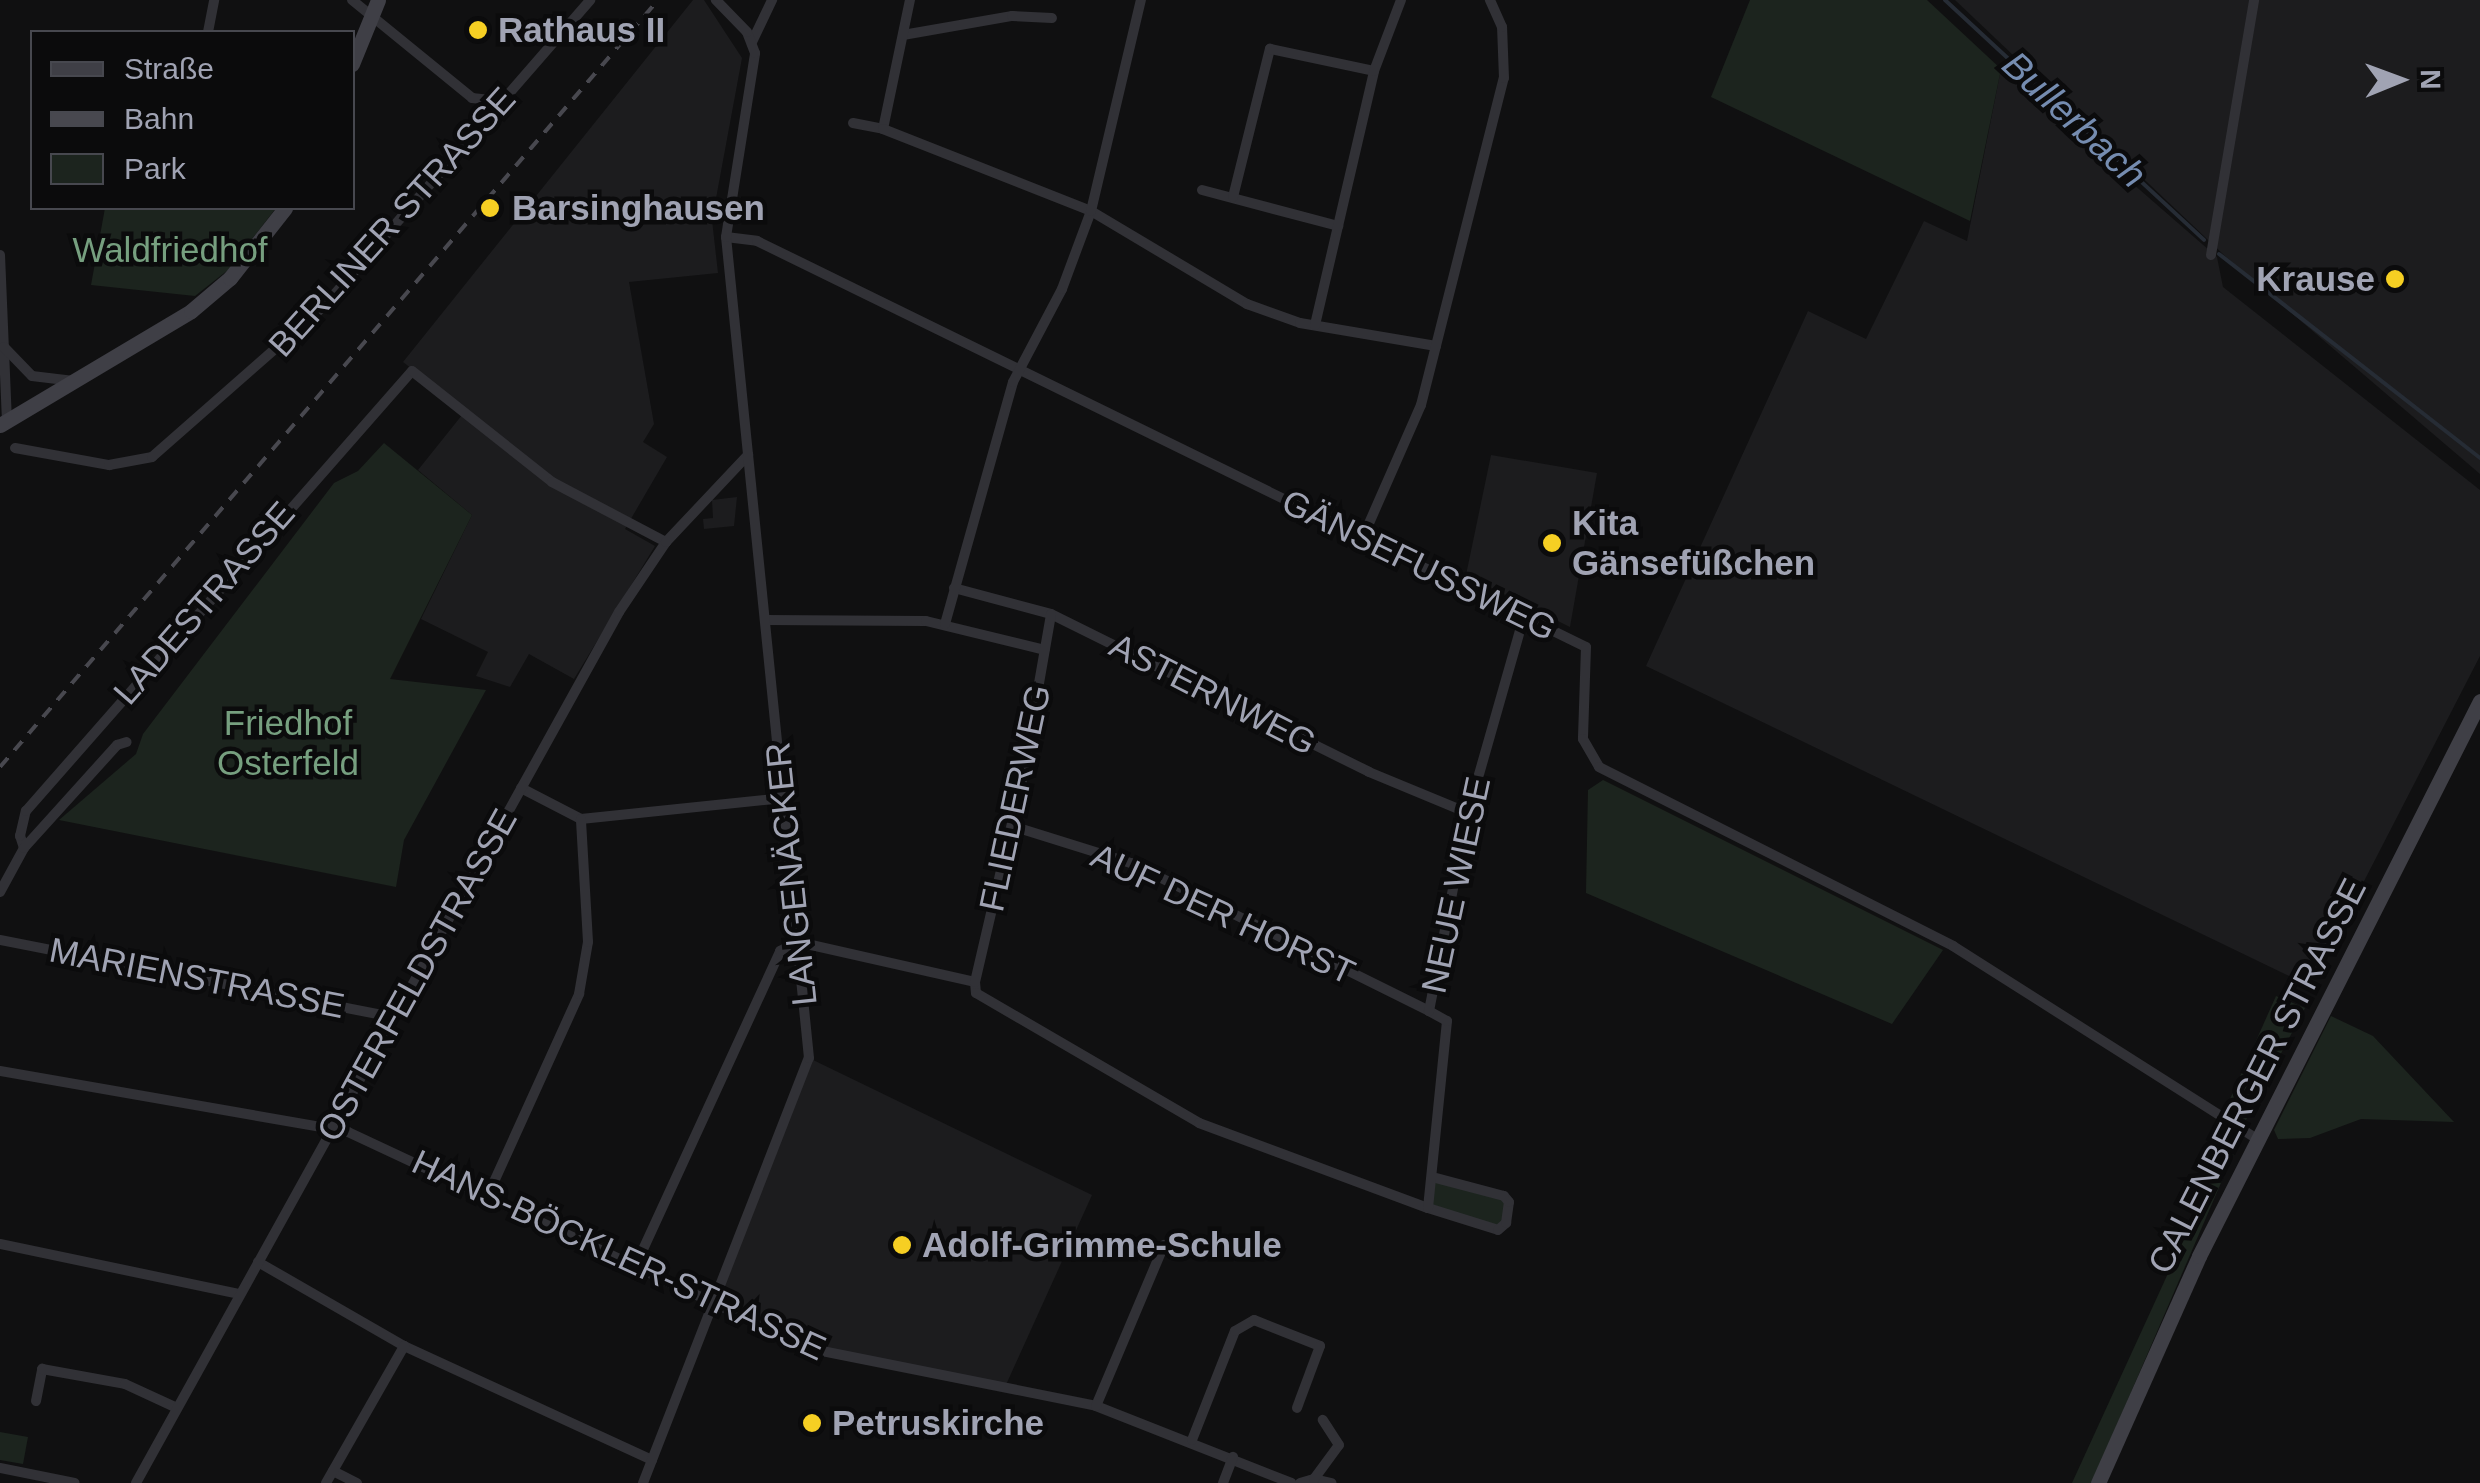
<!DOCTYPE html>
<meta charset="utf-8">
<style>
body{margin:0}
#map{position:relative;width:2480px;height:1483px;overflow:hidden;background:#101011;font-family:Arial,sans-serif}
div>[style]{position:absolute}
.built>*{inset:0;background:#1c1c1e}
.green>*{inset:0;background:#1c241e;transform-origin:0 0}
.stream>*{height:4px;margin:-2px;padding:0 2px;transform-origin:2px;border-radius:2px;background:#262c35}
.street>*{height:10px;margin:-5px;padding:0 5px;transform-origin:5px;border-radius:5px;background:#313136}
.secondary>*{height:15px;margin:-7.5px;padding:0 7.5px;transform-origin:7.5px;border-radius:7.5px;background:#3f3f46}
.rail>*{height:4px;margin-top:-2px;transform-origin:0;background:repeating-linear-gradient(90deg,#48484f 0 12px,transparent 0 22px)}
.dots>*{width:28px;height:28px;translate:-50% -50%;box-sizing:border-box;border:5px solid #0b0b0c;border-radius:50%}
span{translate:-50% -50%;white-space:nowrap;text-align:center;line-height:1.15;-webkit-text-stroke:9px #0b0b0c;paint-order:stroke}
.poi-label{font-size:35px;color:#a0a3b3;font-weight:700}
.left{translate:0 -50%;text-align:left}
.right{translate:-100% -50%;text-align:right}
.street-label{font-size:35px;color:#a0a3b3}
.park-label{font-size:35px;color:#769f7f}
.water-label{font-size:38px;color:#758cb0;font-style:italic}
.legend{position:absolute;left:30px;top:30px;width:325px;height:180px;box-sizing:border-box;background:#0b0b0c;border:2px solid #47484f;margin:0;padding:12px 18px;list-style:none;font-size:30px;color:#a0a3b3}
.legend li{display:flex;align-items:center;gap:20px;height:50px}
.legend b{width:50px;border:2px solid #47484f}
.north{position:absolute;left:2350px;top:30px;width:100px;height:100px;-webkit-text-stroke:8px #0b0b0c;paint-order:stroke;rotate:89deg;font-size:28px;font-weight:700;line-height:40px;text-align:center;color:#a0a3b3}
.north::after{content:'';display:block;margin:auto;width:35px;height:45px;background:#a0a3b3;clip-path:polygon(50% 0,100% 100%,50% 72%,0 100%)}
</style>
<div id="map">
<div class="built">
<div style="clip-path:polygon(693px 0,704px 0,742px 58px,712px 220px,718px 273px,629px 282px,654px 424px,643px 442px,667px 457px,625px 529px,655px 546px,574px 679px,529px 654px,510px 687px,476px 676px,488px 652px,421px 619px,472px 515px,418px 470px,466px 410px,403px 362px)"></div>
<div style="clip-path:polygon(1955px 0,2480px 0,2480px 474px,2225px 256px)"></div>
<div style="clip-path:polygon(2001px 69px,2217px 257px,2223px 287px,2480px 490px,2480px 656px,2310px 986px,1646px 666px,1808px 311px,1866px 339px,1924px 221px,1967px 241px)"></div>
<div style="clip-path:polygon(1491px 455px,1597px 473px,1570px 627px,1466px 575px)"></div>
<div style="clip-path:polygon(737px 497px,734px 526px,704px 529px,703px 519px,713px 518px,712px 500px)"></div>
<div style="clip-path:polygon(809px 1058px,1092px 1195px,1005px 1387px,812px 1349px,713px 1304px)"></div>
</div>
<div class="green">
<div style="clip-path:polygon(1750px 0,1927px 0,2001px 69px,1970px 221px,1711px 97px)"></div>
<div style="clip-path:polygon(105px 208px,276px 208px,228px 270px,195px 296px,91px 285px)"></div>
<div style="clip-path:polygon(384px 443px,472px 515px,390px 679px,486px 690px,404px 840px,396px 887px,59px 820px,136px 754px,143px 734px,334px 483px,358px 471px)"></div>
<div style="clip-path:polygon(1603px 780px,1943px 950px,1892px 1024px,1586px 893px,1588px 790px)"></div>
<div style="clip-path:polygon(2276px 996px,2305px 1008px,2246px 1120px,2226px 1108px)"></div>
<div style="clip-path:polygon(2331px 1016px,2373px 1036px,2454px 1122px,2361px 1119px,2310px 1138px,2278px 1139px,2274px 1130px)"></div>
<div style="clip-path:polygon(2239px 1141px,2092px 1483px,2072px 1483px,2225px 1149px)"></div>
<div style="left:1436px;top:1178px;width:77px;height:31px;rotate:18deg"></div>
<div style="clip-path:polygon(0 1432px,28px 1437px,23px 1464px,0 1460px)"></div>
</div>
<div class="stream">
<div style="left:1945px;top:0;width:353px;rotate:42.8deg"></div>
<div style="left:2219px;top:254px;width:331px;rotate:38deg"></div>
</div>
<div class="street">
<div style="left:352px;top:0;width:155px;rotate:39.2deg"></div>
<div style="left:472px;top:98px;width:30px;rotate:6deg"></div>
<div style="left:208px;top:32px;width:33px;rotate:-79deg"></div>
<div style="left:903px;top:35px;width:111px;rotate:-9.9deg"></div>
<div style="left:1012px;top:16px;width:40px;rotate:2.9deg"></div>
<div style="left:752px;top:42px;width:47px;rotate:-64.5deg"></div>
<div style="left:853px;top:123px;width:31px;rotate:11deg"></div>
<div style="left:883px;top:129px;width:132px;rotate:-78.2deg"></div>
<div style="left:883px;top:129px;width:224px;rotate:21.5deg"></div>
<div style="left:1091px;top:211px;width:182px;rotate:30.8deg"></div>
<div style="left:1247px;top:304px;width:56px;rotate:19.7deg"></div>
<div style="left:1300px;top:323px;width:138px;rotate:9.6deg"></div>
<div style="left:1202px;top:190px;width:141px;rotate:14.8deg"></div>
<div style="left:1233px;top:197px;width:153px;rotate:-76deg"></div>
<div style="left:1270px;top:49px;width:106px;rotate:11.9deg"></div>
<div style="left:726px;top:237px;width:31px;rotate:7deg"></div>
<div style="left:757px;top:241px;width:923px;rotate:26.09deg"></div>
<div style="left:1586px;top:647px;width:92px;rotate:91.9deg"></div>
<div style="left:1583px;top:739px;width:32px;rotate:60deg"></div>
<div style="left:1599px;top:767px;width:397px;rotate:26.8deg"></div>
<div style="left:1953px;top:946px;width:360px;rotate:32.4deg"></div>
<div style="left:0;top:255px;width:166px;rotate:87.6deg"></div>
<div style="left:2211px;top:255px;width:259px;rotate:-80.4deg"></div>
<div style="left:1315px;top:325px;width:261px;rotate:-76.9deg"></div>
<div style="left:1374px;top:71px;width:76px;rotate:-69.2deg"></div>
<div style="left:4px;top:347px;width:40px;rotate:46deg"></div>
<div style="left:32px;top:376px;width:42px;rotate:6.8deg"></div>
<div style="left:15px;top:448px;width:96px;rotate:10.3deg"></div>
<div style="left:109px;top:465px;width:44px;rotate:-10.5deg"></div>
<div style="left:152px;top:457px;width:232px;rotate:-41.3deg"></div>
<div style="left:326px;top:304px;width:403px;rotate:-49deg"></div>
<div style="left:1363px;top:537px;width:144px;rotate:-66.3deg"></div>
<div style="left:1421px;top:405px;width:337px;rotate:-75.8deg"></div>
<div style="left:1504px;top:78px;width:51px;rotate:-92.2deg"></div>
<div style="left:1502px;top:27px;width:30px;rotate:-114deg"></div>
<div style="left:954px;top:588px;width:100px;rotate:15deg"></div>
<div style="left:1051px;top:614px;width:355px;rotate:26.4deg"></div>
<div style="left:1369px;top:772px;width:107px;rotate:22.5deg"></div>
<div style="left:765px;top:620px;width:161px;rotate:0.4deg"></div>
<div style="left:926px;top:621px;width:122px;rotate:13.7deg"></div>
<div style="left:945px;top:624px;width:251px;rotate:-74.3deg"></div>
<div style="left:1013px;top:382px;width:105px;rotate:-62.2deg"></div>
<div style="left:1062px;top:289px;width:83px;rotate:-69.6deg"></div>
<div style="left:1091px;top:211px;width:217px;rotate:-76.7deg"></div>
<div style="left:521px;top:788px;width:68px;rotate:27.3deg"></div>
<div style="left:581px;top:819px;width:203px;rotate:-5.9deg"></div>
<div style="left:1012px;top:826px;width:125px;rotate:17.3deg"></div>
<div style="left:1131px;top:863px;width:333px;rotate:26.4deg"></div>
<div style="left:24px;top:848px;width:13px;rotate:-108deg"></div>
<div style="left:20px;top:836px;width:26px;rotate:-77deg"></div>
<div style="left:26px;top:811px;width:585px;rotate:-48.74deg"></div>
<div style="left:412px;top:371px;width:179px;rotate:38.4deg"></div>
<div style="left:552px;top:482px;width:129px;rotate:27.8deg"></div>
<div style="left:0;top:892px;width:50px;rotate:-61.4deg"></div>
<div style="left:24px;top:848px;width:139px;rotate:-47.9deg"></div>
<div style="left:117px;top:745px;width:10px;rotate:-17deg"></div>
<div style="left:0;top:940px;width:401px;rotate:11.1deg"></div>
<div style="left:798px;top:942px;width:181px;rotate:12.7deg"></div>
<div style="left:975px;top:982px;width:11px;rotate:85deg"></div>
<div style="left:976px;top:993px;width:258px;rotate:30.2deg"></div>
<div style="left:1199px;top:1123px;width:244px;rotate:20.4deg"></div>
<div style="left:1428px;top:1208px;width:73px;rotate:17.4deg"></div>
<div style="left:1498px;top:1230px;width:11px;rotate:-41deg"></div>
<div style="left:1506px;top:1223px;width:21px;rotate:-82deg"></div>
<div style="left:1509px;top:1202px;width:8px;rotate:-130deg"></div>
<div style="left:1504px;top:1196px;width:70px;rotate:-165.2deg"></div>
<div style="left:975px;top:982px;width:212px;rotate:-76.9deg"></div>
<div style="left:1023px;top:775px;width:163px;rotate:-80.1deg"></div>
<div style="left:0;top:1071px;width:353px;rotate:9.9deg"></div>
<div style="left:348px;top:1132px;width:512px;rotate:25.06deg"></div>
<div style="left:812px;top:1349px;width:290px;rotate:11.3deg"></div>
<div style="left:1096px;top:1406px;width:210px;rotate:21.5deg"></div>
<div style="left:488px;top:1195px;width:221px;rotate:-65.6deg"></div>
<div style="left:579px;top:994px;width:53px;rotate:-80.2deg"></div>
<div style="left:588px;top:942px;width:123px;rotate:-93.3deg"></div>
<div style="left:1428px;top:1208px;width:188px;rotate:-84.2deg"></div>
<div style="left:1447px;top:1021px;width:21px;rotate:-151deg"></div>
<div style="left:1429px;top:1011px;width:202px;rotate:-78.9deg"></div>
<div style="left:1468px;top:813px;width:205px;rotate:-74.1deg"></div>
<div style="left:0;top:1244px;width:245px;rotate:11.8deg"></div>
<div style="left:258px;top:1262px;width:168px;rotate:29.9deg"></div>
<div style="left:404px;top:1346px;width:273px;rotate:24.7deg"></div>
<div style="left:634px;top:1269px;width:350px;rotate:-65.3deg"></div>
<div style="left:780px;top:951px;width:20px;rotate:-27deg"></div>
<div style="left:36px;top:1401px;width:33px;rotate:-79deg"></div>
<div style="left:42px;top:1369px;width:84px;rotate:10.2deg"></div>
<div style="left:125px;top:1384px;width:57px;rotate:24.8deg"></div>
<div style="left:1096px;top:1406px;width:175px;rotate:-67.1deg"></div>
<div style="left:1192px;top:1440px;width:117px;rotate:-68.5deg"></div>
<div style="left:1235px;top:1331px;width:22px;rotate:-30deg"></div>
<div style="left:1254px;top:1320px;width:71px;rotate:21.5deg"></div>
<div style="left:1320px;top:1346px;width:66px;rotate:110.4deg"></div>
<div style="left:0;top:1468px;width:76px;rotate:11.3deg"></div>
<div style="left:333px;top:1471px;width:27px;rotate:27deg"></div>
<div style="left:1314px;top:1479px;width:18px;rotate:13deg"></div>
<div style="left:136px;top:1483px;width:996px;rotate:-60.99deg"></div>
<div style="left:619px;top:612px;width:84px;rotate:-56.1deg"></div>
<div style="left:666px;top:542px;width:120px;rotate:-46.7deg"></div>
<div style="left:326px;top:1483px;width:158px;rotate:-60.3deg"></div>
<div style="left:643px;top:1483px;width:456px;rotate:-68.7deg"></div>
<div style="left:809px;top:1058px;width:825px;rotate:-95.77deg"></div>
<div style="left:726px;top:237px;width:186px;rotate:-81deg"></div>
<div style="left:755px;top:53px;width:22px;rotate:-111deg"></div>
<div style="left:747px;top:32px;width:45px;rotate:-134.1deg"></div>
<div style="left:1223px;top:1483px;width:28px;rotate:-69deg"></div>
<div style="left:1300px;top:1483px;width:15px;rotate:-16deg"></div>
<div style="left:1314px;top:1479px;width:42px;rotate:-53.7deg"></div>
<div style="left:1339px;top:1445px;width:30px;rotate:-123deg"></div>
</div>
<div class="secondary">
<div style="left:352px;top:64px;width:69px;rotate:-67.9deg"></div>
<div style="left:0;top:425px;width:222px;rotate:-30.8deg"></div>
<div style="left:191px;top:311px;width:51px;rotate:-40.2deg"></div>
<div style="left:230px;top:278px;width:89px;rotate:-51.8deg"></div>
<div style="left:2098px;top:1483px;width:248px;rotate:-66deg"></div>
<div style="left:2199px;top:1256px;width:622px;rotate:-63.15deg"></div>
</div>
<div class="rail">
<div style="left:0;top:767px;width:1011px;rotate:-49.37deg"></div>
</div>
<div class="dots">
<div style="left:478px;top:30px;background:#f6cf23"></div>
<div style="left:490px;top:208px;background:#f6cf23"></div>
<div style="left:2395px;top:279px;background:#f6cf23"></div>
<div style="left:1552px;top:543px;background:#f6cf23"></div>
<div style="left:902px;top:1245px;background:#f6cf23"></div>
<div style="left:812px;top:1423px;background:#f6cf23"></div>
</div>
<div class="poi-label">
<span class="left" style="left:498px;top:30px">Rathaus II</span>
<span class="left" style="left:512px;top:208px">Barsinghausen</span>
<span class="right" style="left:2375px;top:279px">Krause</span>
<span class="left" style="left:1572px;top:543px">Kita<br>Gänsefüßchen</span>
<span class="left" style="left:922px;top:1245px">Adolf-Grimme-Schule</span>
<span class="left" style="left:832px;top:1423px">Petruskirche</span>
</div>
<div class="street-label">
<span style="left:392px;top:222px;rotate:-48deg">BERLINER STRASSE</span>
<span style="left:1419px;top:565px;rotate:26deg">GÄNSEFUSSWEG</span>
<span style="left:204px;top:603px;rotate:-49deg">LADESTRASSE</span>
<span style="left:1213px;top:694px;rotate:27deg">ASTERNWEG</span>
<span style="left:1015px;top:798px;rotate:-78deg">FLIEDERWEG</span>
<span style="left:791px;top:874px;rotate:-96deg">LANGENÄCKER</span>
<span style="left:1456px;top:885px;rotate:-78deg">NEUE WIESE</span>
<span style="left:1223px;top:914px;rotate:25deg">AUF DER HORST</span>
<span style="left:417px;top:975px;rotate:-61deg">OSTERFELDSTRASSE</span>
<span style="left:197px;top:978px;rotate:11deg">MARIENSTRASSE</span>
<span style="left:2257px;top:1076px;rotate:-63deg">CALENBERGER STRASSE</span>
<span style="left:619px;top:1255px;rotate:25deg">HANS-BÖCKLER-STRASSE</span>
</div>
<div class="park-label">
<span style="left:170px;top:250px">Waldfriedhof</span>
<span style="left:288px;top:743px">Friedhof<br>Osterfeld</span>
</div>
<div class="water-label">
<span style="left:2074px;top:120px;rotate:43deg">Bullerbach</span>
</div>
<ul class="legend">
<li><b style="height:12px;background:#3f3f46"></b>Straße</li>
<li><b style="height:12px;background:#48484f"></b>Bahn</li>
<li><b style="height:28px;background:#1c241e"></b>Park</li>
</ul>
<div class="north">N</div>
</div>
